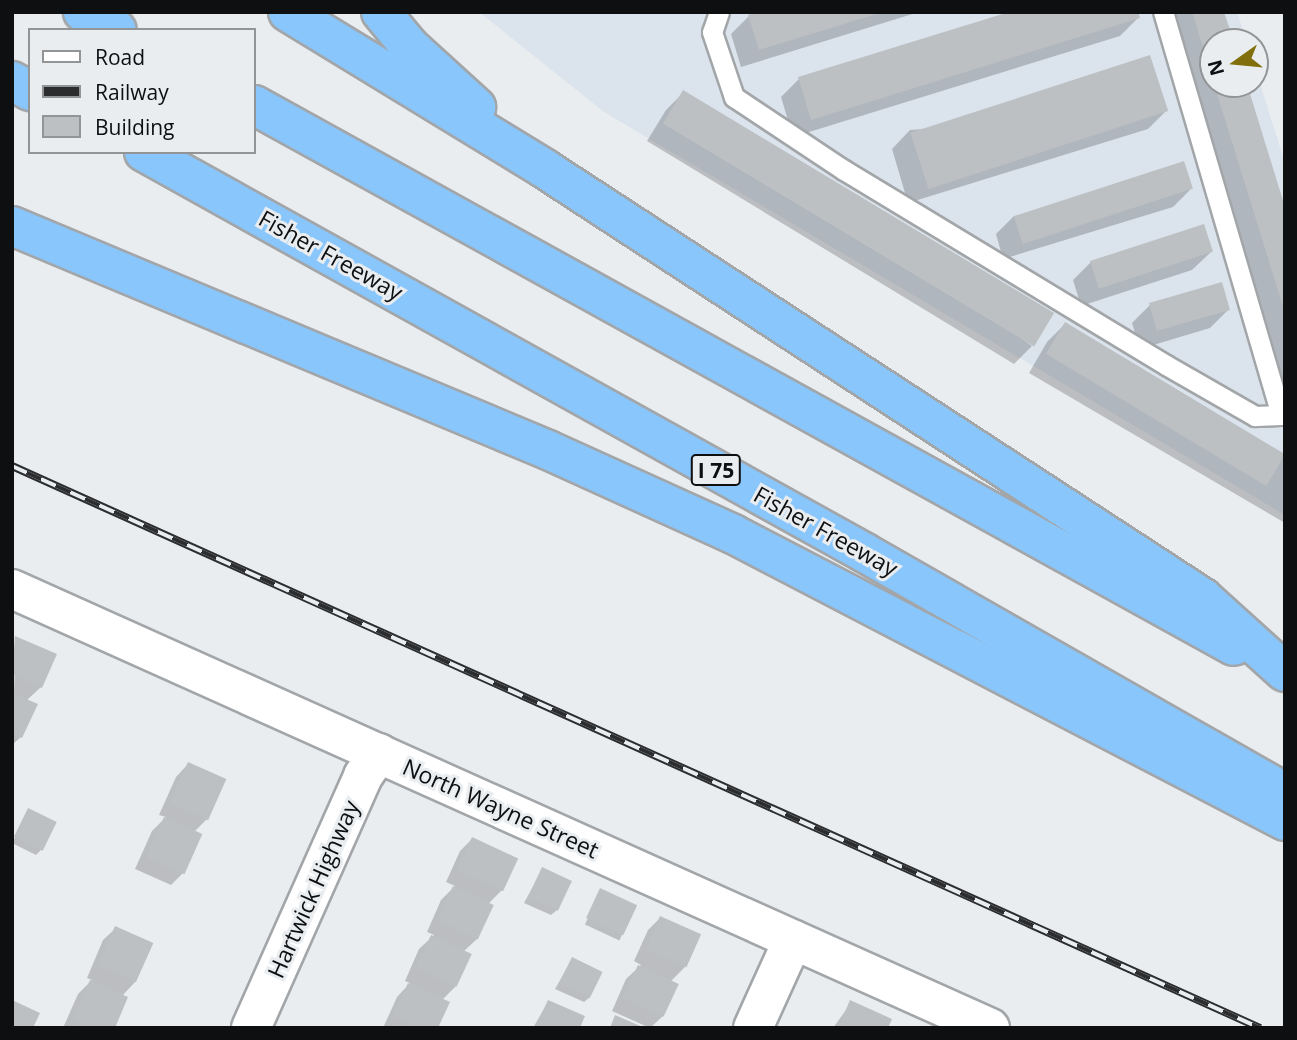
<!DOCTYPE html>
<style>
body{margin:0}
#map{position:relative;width:1297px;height:1040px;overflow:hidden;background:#eaedf0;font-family:"Open Sans",sans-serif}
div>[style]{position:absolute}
.built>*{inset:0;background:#dbe4ed}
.shadow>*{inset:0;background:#0003;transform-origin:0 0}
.building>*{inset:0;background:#bdc0c3;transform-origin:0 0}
.roads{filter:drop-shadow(2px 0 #a3a6a9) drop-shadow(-2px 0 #a3a6a9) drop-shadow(0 2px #a3a6a9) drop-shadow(0 -2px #a3a6a9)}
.lane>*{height:19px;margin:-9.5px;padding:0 9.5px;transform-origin:9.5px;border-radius:9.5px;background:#fff}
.street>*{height:38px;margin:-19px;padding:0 19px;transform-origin:19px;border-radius:19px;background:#fff}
.highway>*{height:38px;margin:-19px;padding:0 19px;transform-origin:19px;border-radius:19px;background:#89c6fc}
.rail>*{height:8px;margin-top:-4px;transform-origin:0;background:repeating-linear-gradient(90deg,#eaedf0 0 16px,#2c2d2f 0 32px);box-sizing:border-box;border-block:2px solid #2c2d2f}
span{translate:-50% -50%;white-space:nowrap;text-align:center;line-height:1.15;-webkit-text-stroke:6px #eaedf0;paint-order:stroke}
.shield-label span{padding:2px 5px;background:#eaedf0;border:2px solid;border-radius:5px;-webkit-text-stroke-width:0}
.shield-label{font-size:21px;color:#0e0f10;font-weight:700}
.street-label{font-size:23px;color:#0e0f10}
.frame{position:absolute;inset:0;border:14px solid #0e0f10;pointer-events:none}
.legend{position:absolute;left:28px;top:28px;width:228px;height:126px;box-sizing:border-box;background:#eaedf0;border:2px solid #929496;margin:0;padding:9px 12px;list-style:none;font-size:21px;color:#0e0f10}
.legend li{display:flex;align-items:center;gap:14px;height:35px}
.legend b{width:35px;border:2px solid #929496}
.north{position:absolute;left:1199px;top:28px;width:70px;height:70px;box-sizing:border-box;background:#eaedf0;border:2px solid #929496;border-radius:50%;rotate:255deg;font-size:19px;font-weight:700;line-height:28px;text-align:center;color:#0e0f10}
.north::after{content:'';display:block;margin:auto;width:24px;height:32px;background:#816f0c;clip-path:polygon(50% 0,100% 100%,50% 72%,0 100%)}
</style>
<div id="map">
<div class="built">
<div style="clip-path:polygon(479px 12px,1237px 12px,1247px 42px,1213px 42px,1213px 84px,1255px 84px,1255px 68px,1285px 163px,1285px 515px,604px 112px)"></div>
</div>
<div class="shadow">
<div style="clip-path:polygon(762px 12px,919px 12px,741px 67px,731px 34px,749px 16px)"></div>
<div style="clip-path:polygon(1168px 12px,1223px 12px,1232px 42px,1213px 42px,1213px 84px,1245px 84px,1285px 213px,1285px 390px)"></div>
<div style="clip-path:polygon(1138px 18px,1120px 36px,793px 137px,781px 97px,799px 79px)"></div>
<div style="clip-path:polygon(684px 92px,1032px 346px,1014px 364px,647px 141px,666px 110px)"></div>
<div style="clip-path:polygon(1166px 111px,1148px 129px,908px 203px,892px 149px,910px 130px)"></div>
<div style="clip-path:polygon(1191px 189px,1173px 207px,1003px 259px,996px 234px,1014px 216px)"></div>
<div style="clip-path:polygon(1211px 252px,1192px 270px,1081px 306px,1073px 280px,1091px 262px)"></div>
<div style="clip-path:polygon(1150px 305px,1228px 310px,1210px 328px,1140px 349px,1132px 323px)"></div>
<div style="clip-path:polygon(1065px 324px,1285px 457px,1285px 523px,1029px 373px,1047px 342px)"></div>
<div style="clip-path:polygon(16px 638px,41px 687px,26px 701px,21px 737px,12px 745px)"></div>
<div style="clip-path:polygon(188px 764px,208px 818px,194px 832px,183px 873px,171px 885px,135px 869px,152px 831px,166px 817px,159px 815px,176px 777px)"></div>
<div style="clip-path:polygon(29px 811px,42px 849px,36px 855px,12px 843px)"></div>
<div style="clip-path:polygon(472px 839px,502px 890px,488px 904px,478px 938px,463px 952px,456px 986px,442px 1000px,436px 1028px,383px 1028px,397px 997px,410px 983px,405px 981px,419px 949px,434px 935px,427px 932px,441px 900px,455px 886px,446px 882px,460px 851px)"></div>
<div style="clip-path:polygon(542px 870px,557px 910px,551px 915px,524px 903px)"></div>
<div style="left:601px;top:890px;width:38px;height:38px;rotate:25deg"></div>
<div style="clip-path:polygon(660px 918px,685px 967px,670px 982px,677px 985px,663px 1016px,650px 1028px,612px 1011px,626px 979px,641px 965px,634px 961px,648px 930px)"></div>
<div style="clip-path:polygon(116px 928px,135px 982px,122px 996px,113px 1028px,63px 1028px,78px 994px,92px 980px,87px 978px,103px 940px)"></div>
<div style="clip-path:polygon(572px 959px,590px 997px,584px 1002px,555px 989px)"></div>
<div style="clip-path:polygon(548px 1002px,578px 1028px,533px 1028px)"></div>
<div style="clip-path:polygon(851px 1003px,886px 1028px,833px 1028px)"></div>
</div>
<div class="building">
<div style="clip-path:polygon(756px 12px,880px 12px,880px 13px,759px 50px,748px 15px)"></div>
<div style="clip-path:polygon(1009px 12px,1138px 12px,1140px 18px,811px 120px,798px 77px)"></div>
<div style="clip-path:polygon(1192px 12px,1224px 12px,1234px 42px,1213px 42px,1213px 80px)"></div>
<div style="left:1150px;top:55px;width:59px;height:252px;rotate:72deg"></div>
<div style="clip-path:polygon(1214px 84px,1247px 84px,1285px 207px,1285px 313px)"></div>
<div style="left:683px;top:90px;width:433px;height:39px;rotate:31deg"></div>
<div style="left:1184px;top:161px;width:29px;height:179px;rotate:72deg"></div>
<div style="left:1204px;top:224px;width:29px;height:120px;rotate:72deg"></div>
<div style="left:1222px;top:282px;width:29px;height:76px;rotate:74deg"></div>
<div style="left:1065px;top:322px;width:257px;height:37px;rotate:31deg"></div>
<div style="clip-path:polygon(15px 636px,57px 654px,42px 688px,12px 674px)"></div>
<div style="clip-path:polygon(12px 693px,38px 704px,22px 738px,12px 733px)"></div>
<div style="left:188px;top:762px;width:42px;height:45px;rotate:24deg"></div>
<div style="left:28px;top:808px;width:32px;height:32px;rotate:26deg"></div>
<div style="left:164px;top:817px;width:42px;height:44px;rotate:24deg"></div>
<div style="left:472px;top:837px;width:51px;height:36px;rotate:25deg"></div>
<div style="left:542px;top:867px;width:33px;height:33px;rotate:25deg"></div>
<div style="left:453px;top:886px;width:45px;height:38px;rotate:25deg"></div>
<div style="left:600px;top:888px;width:41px;height:33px;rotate:25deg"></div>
<div style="left:660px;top:916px;width:45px;height:36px;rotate:24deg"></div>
<div style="left:115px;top:926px;width:42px;height:43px;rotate:24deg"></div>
<div style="left:431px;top:935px;width:45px;height:36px;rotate:25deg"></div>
<div style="left:572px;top:957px;width:34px;height:29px;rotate:26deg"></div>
<div style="left:638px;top:965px;width:45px;height:36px;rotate:25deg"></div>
<div style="clip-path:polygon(90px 980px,128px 997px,115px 1028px,92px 1028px,73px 1019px)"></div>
<div style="clip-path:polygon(408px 983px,450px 1002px,438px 1028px,418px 1028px,393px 1016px)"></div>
<div style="clip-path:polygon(12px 1000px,40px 1013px,33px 1028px,12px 1028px)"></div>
<div style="clip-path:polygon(548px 1000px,585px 1016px,580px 1028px,535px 1028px)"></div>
<div style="clip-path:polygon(850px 1000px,892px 1019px,888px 1028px,838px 1028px)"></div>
<div style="clip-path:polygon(615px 1015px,645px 1028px,610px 1028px)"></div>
</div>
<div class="roads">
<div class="lane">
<div style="left:719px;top:12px;width:21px;rotate:109deg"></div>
<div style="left:712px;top:32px;width:69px;rotate:71.3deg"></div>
<div style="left:734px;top:97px;width:132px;rotate:33.6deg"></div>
<div style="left:844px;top:170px;width:376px;rotate:31.2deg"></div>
<div style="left:1166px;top:365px;width:103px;rotate:29.8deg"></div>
<div style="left:1255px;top:416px;width:26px;rotate:-2deg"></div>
<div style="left:1281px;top:415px;width:420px;rotate:-106.3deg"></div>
</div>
<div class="street">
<div style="left:12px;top:589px;width:1072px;rotate:24.17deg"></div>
<div style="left:251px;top:1028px;width:276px;rotate:-66deg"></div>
<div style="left:363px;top:776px;width:28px;rotate:-55deg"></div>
<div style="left:753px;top:1028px;width:97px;rotate:-65.6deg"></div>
</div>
<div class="highway">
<div style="left:83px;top:12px;width:38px;rotate:28deg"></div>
<div style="left:288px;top:12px;width:301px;rotate:31.4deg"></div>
<div style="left:545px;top:169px;width:785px;rotate:33.1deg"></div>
<div style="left:1203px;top:598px;width:110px;rotate:42.1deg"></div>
<div style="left:381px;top:12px;width:44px;rotate:50.5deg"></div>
<div style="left:409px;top:46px;width:91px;rotate:42.3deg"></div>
<div style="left:12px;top:81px;width:21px;rotate:29deg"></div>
<div style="left:254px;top:105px;width:1119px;rotate:28.9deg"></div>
<div style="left:144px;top:152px;width:825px;rotate:29.08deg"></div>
<div style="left:865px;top:553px;width:468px;rotate:29.7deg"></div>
<div style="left:12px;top:226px;width:581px;rotate:22.68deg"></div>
<div style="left:548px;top:450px;width:203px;rotate:24.4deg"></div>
<div style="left:733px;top:534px;width:622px;rotate:27.47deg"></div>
</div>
</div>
<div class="rail">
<div style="left:12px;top:466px;width:1369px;rotate:24.24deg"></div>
</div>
<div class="shield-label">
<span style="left:716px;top:470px">I 75</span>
</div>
<div class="street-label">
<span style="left:331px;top:255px;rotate:29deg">Fisher Freeway</span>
<span style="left:826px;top:531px;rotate:29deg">Fisher Freeway</span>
<span style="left:501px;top:808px;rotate:24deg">North Wayne Street</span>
<span style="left:313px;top:889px;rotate:-66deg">Hartwick Highway</span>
</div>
<div class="frame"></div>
<ul class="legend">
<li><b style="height:9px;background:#fff"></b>Road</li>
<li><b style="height:9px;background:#2c2d2f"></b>Railway</li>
<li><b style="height:19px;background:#bdc0c3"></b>Building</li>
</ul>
<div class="north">N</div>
</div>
